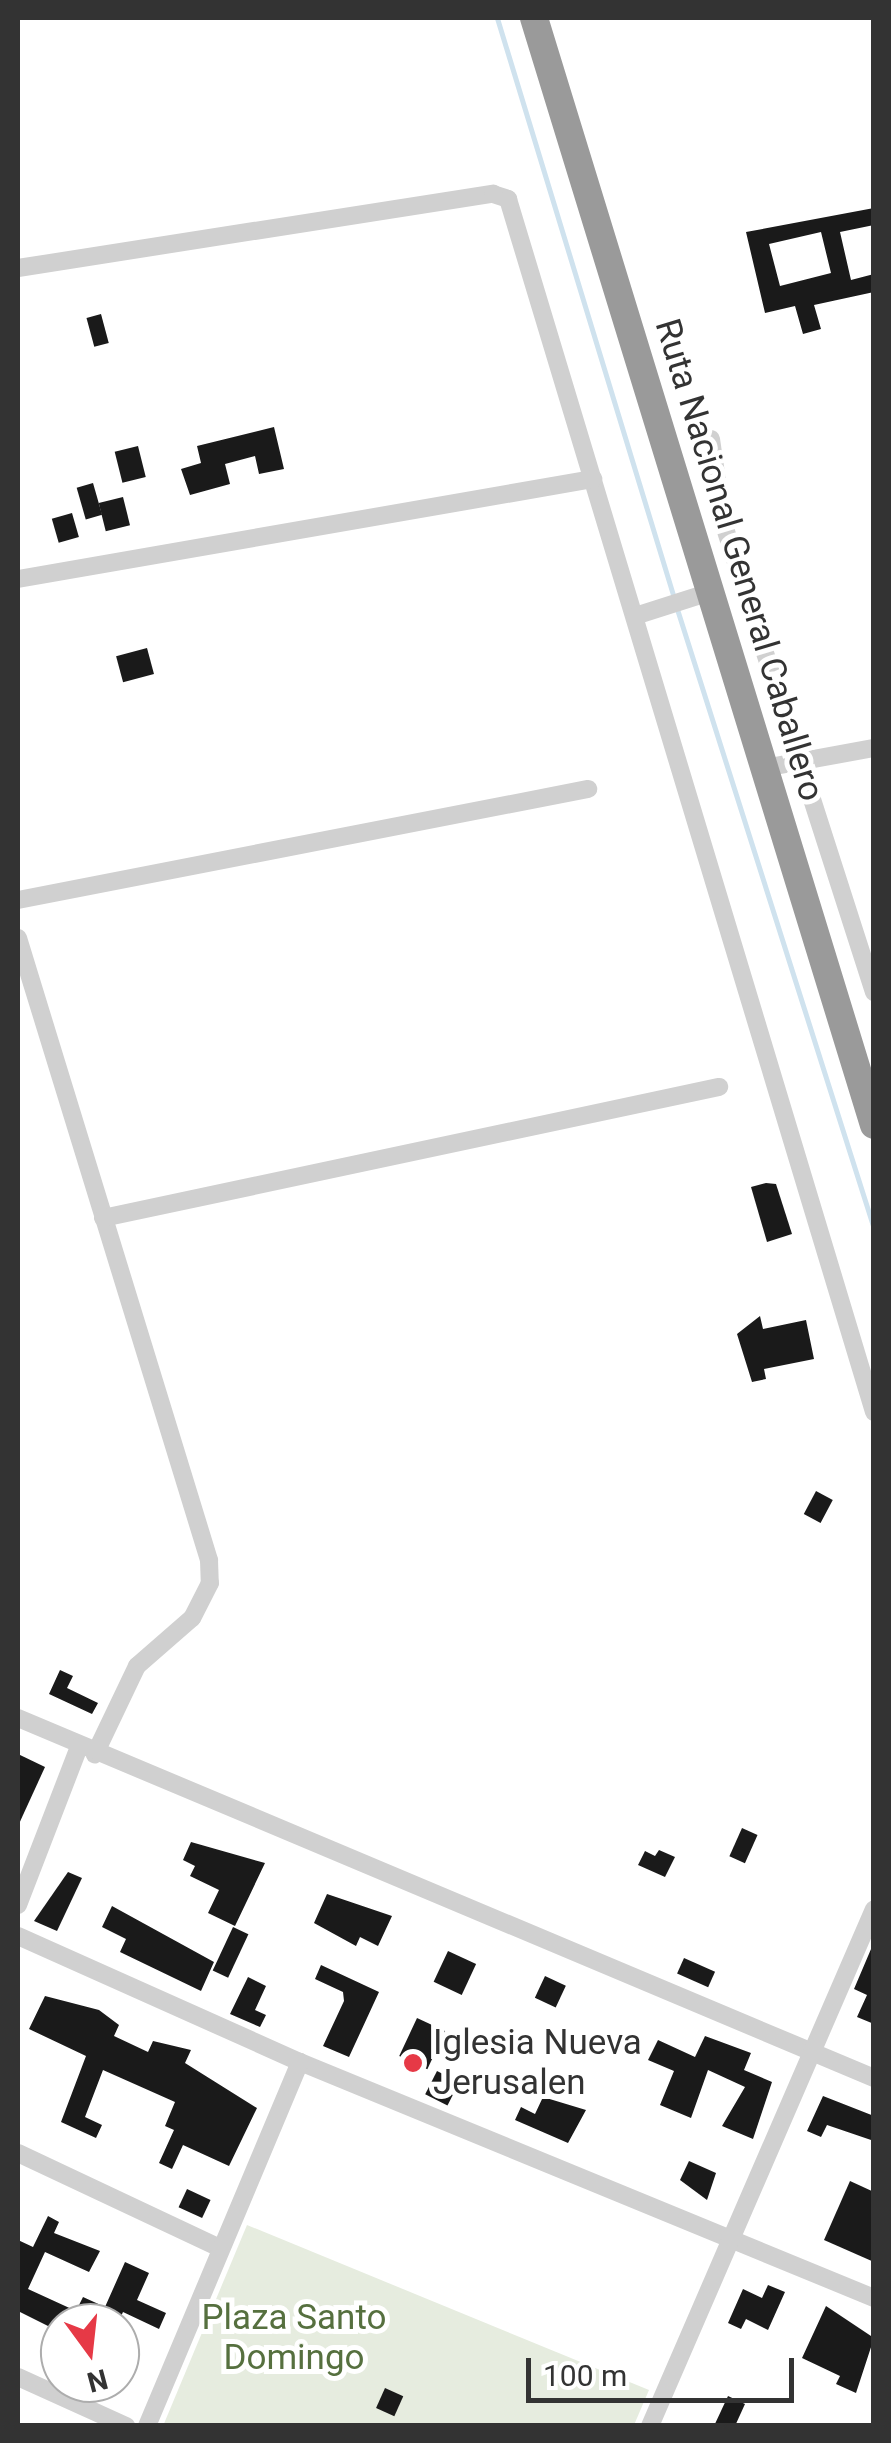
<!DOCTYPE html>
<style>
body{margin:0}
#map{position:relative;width:891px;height:2443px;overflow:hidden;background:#fff;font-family:Roboto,sans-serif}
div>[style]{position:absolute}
.green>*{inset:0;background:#e6ecdf}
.stream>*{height:5px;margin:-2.5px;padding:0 2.5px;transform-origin:2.5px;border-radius:2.5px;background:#cfe2ee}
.building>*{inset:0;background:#1a1a1a;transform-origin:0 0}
.minor>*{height:18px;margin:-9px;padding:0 9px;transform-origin:9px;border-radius:9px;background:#d0d0d0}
.highway>*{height:28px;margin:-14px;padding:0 14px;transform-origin:14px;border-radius:14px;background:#9a9a9a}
.dots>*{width:28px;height:28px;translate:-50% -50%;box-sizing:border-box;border:5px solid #fff;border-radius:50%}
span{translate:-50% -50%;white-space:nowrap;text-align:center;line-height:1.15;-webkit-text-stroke:10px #fff;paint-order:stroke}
.street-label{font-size:35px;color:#333}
.poi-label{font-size:35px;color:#333}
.left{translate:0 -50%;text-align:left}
.park-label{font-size:35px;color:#56703f}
.frame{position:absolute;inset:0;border:20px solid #333;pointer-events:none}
.north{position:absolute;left:40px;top:2303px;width:100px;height:100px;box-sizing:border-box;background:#fff;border:2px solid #adadad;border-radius:50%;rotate:165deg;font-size:28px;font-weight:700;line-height:40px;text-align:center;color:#333}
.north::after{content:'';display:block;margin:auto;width:35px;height:45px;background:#e63946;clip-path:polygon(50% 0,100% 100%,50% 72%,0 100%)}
.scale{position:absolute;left:526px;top:2358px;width:268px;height:45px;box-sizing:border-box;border:5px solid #333;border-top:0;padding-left:12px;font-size:30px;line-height:35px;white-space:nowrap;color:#333;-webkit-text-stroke:8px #fff;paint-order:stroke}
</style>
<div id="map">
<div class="green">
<div style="clip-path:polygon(247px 2225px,649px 2390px,634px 2425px,163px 2426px)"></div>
</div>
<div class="stream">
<div style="left:497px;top:18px;width:606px;rotate:73.03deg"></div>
<div style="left:677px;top:609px;width:651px;rotate:72.37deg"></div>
</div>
<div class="building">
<div style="clip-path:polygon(evenodd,874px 208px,874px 225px,840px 232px,851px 280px,874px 274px,874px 292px,814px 305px,821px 329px,803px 334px,795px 306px,765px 313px,746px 232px,874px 208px,821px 232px,831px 273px,780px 286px,769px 244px,821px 232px)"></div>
<div style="left:101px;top:314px;width:30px;height:15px;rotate:75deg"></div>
<div style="clip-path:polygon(274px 427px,284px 469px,259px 474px,255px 456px,225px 464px,230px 484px,190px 495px,181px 469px,201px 463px,197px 446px)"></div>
<div style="left:138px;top:446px;width:32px;height:24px;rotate:76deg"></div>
<div style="left:93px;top:483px;width:33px;height:17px;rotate:74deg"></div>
<div style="left:123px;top:497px;width:29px;height:25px;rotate:76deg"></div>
<div style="left:72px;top:513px;width:25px;height:21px;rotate:74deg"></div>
<div style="left:147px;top:648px;width:27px;height:32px;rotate:75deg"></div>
<div style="clip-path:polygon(766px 1183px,776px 1184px,792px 1234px,767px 1242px,751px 1187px)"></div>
<div style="clip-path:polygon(760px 1316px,763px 1329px,806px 1320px,814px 1359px,764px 1369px,766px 1379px,752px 1382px,737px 1334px)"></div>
<div style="left:816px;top:1491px;width:19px;height:26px;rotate:28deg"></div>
<div style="clip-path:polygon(60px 1670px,73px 1676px,67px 1688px,98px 1703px,92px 1714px,49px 1694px)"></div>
<div style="clip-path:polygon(18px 1754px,45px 1767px,18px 1826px)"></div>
<div style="left:742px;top:1828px;width:17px;height:31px;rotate:24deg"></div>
<div style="clip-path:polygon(191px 1842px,265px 1863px,235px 1926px,208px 1913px,219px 1890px,190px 1876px,195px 1866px,183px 1860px)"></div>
<div style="clip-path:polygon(659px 1850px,675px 1857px,665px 1877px,638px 1865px,645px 1851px,655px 1856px)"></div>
<div style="clip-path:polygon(68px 1872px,82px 1878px,57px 1931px,34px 1921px)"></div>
<div style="clip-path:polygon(327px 1894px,392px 1916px,378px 1946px,360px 1937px,356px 1946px,314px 1923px)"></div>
<div style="clip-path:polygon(112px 1906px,214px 1962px,201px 1991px,120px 1952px,126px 1939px,102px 1927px)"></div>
<div style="left:233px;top:1927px;width:17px;height:48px;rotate:25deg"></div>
<div style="clip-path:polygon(874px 1942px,874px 2024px,857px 2017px,867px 1995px,854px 1989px)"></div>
<div style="left:448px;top:1951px;width:31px;height:34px;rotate:25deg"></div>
<div style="left:684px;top:1958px;width:34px;height:17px;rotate:24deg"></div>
<div style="clip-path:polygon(321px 1965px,379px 1992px,349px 2057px,323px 2046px,344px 2001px,343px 1992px,315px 1979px)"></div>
<div style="left:545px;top:1976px;width:23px;height:24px;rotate:25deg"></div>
<div style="clip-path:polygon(248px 1977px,266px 1986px,255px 2010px,266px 2015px,260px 2027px,230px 2014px)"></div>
<div style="clip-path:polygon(45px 1996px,99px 2010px,119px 2025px,114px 2036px,148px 2052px,153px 2041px,191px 2050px,185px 2063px,257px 2108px,229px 2166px,183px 2145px,172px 2169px,159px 2163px,174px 2130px,165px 2126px,175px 2102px,103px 2070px,85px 2117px,102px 2125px,96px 2138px,61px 2122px,86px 2056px,29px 2029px)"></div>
<div style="left:417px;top:2018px;width:31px;height:42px;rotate:25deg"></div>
<div style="clip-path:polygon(705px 2036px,751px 2053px,744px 2070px,772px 2082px,753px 2139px,722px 2126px,745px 2087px,708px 2070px,691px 2118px,660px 2105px,674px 2071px,648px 2060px,658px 2040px,695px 2057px)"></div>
<div style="left:437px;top:2071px;width:25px;height:26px;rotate:27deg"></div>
<div style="clip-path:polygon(823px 2096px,874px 2116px,874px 2141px,827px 2125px,821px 2137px,807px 2131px)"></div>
<div style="clip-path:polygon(543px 2097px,586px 2110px,568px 2143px,515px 2120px,521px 2107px,535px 2114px)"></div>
<div style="clip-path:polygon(689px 2161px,716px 2173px,707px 2200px,680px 2180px)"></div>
<div style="clip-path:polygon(850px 2181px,874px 2192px,874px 2262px,824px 2240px)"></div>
<div style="left:187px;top:2189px;width:26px;height:20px;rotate:25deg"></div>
<div style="clip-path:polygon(48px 2216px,59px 2222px,54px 2233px,100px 2251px,89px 2272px,45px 2252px,28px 2289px,76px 2311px,83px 2297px,105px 2307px,125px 2262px,149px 2273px,137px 2300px,166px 2313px,159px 2329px,123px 2312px,118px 2323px,60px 2323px,60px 2332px,18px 2311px,18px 2240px,33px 2247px)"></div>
<div style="clip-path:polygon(768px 2285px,785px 2292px,768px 2330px,746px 2319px,741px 2329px,728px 2323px,743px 2289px,762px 2298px)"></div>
<div style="clip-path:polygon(826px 2306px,874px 2338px,856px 2393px,836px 2384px,840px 2376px,802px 2358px)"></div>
<div style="left:385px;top:2388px;width:20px;height:22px;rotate:24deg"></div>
<div style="clip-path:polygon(728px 2396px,745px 2404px,735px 2426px,714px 2426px)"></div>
</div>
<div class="minor">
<div style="left:18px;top:268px;width:481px;rotate:-8.9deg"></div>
<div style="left:493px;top:194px;width:16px;rotate:18deg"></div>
<div style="left:508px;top:199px;width:1267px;rotate:73.21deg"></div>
<div style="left:711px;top:439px;width:84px;rotate:81.8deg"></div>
<div style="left:723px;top:522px;width:494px;rotate:72.2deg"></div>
<div style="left:18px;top:579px;width:584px;rotate:-9.87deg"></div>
<div style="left:635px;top:616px;width:79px;rotate:-17.7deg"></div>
<div style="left:764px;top:768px;width:112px;rotate:-10.3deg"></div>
<div style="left:18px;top:900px;width:581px;rotate:-11.02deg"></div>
<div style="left:18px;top:938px;width:651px;rotate:72.93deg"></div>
<div style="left:209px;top:1560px;width:23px;rotate:88deg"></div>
<div style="left:210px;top:1583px;width:39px;rotate:117deg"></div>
<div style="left:192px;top:1618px;width:73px;rotate:138.9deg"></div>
<div style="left:137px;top:1666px;width:98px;rotate:115.5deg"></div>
<div style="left:103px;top:1218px;width:630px;rotate:-12.01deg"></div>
<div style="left:18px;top:1718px;width:929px;rotate:22.81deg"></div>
<div style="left:18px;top:1905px;width:169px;rotate:-68.9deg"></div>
<div style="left:18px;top:1936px;width:309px;rotate:24.1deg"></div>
<div style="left:300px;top:2062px;width:621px;rotate:22.35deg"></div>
<div style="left:18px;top:2153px;width:221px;rotate:25.2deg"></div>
<div style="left:18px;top:2377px;width:119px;rotate:24.4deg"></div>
<div style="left:147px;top:2426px;width:395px;rotate:-67.2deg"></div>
<div style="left:650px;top:2426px;width:563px;rotate:-66.57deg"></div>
</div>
<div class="highway">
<div style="left:534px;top:18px;width:1158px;rotate:72.93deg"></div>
</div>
<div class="dots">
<div style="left:413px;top:2063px;background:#e63946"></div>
</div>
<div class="street-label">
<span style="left:739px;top:560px;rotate:73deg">Ruta Nacional General Caballero</span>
</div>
<div class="poi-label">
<span class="left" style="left:433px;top:2063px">Iglesia Nueva<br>Jerusalen</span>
</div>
<div class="park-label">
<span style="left:294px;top:2338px">Plaza Santo<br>Domingo</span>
</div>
<div class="frame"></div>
<div class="north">N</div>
<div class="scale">100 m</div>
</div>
